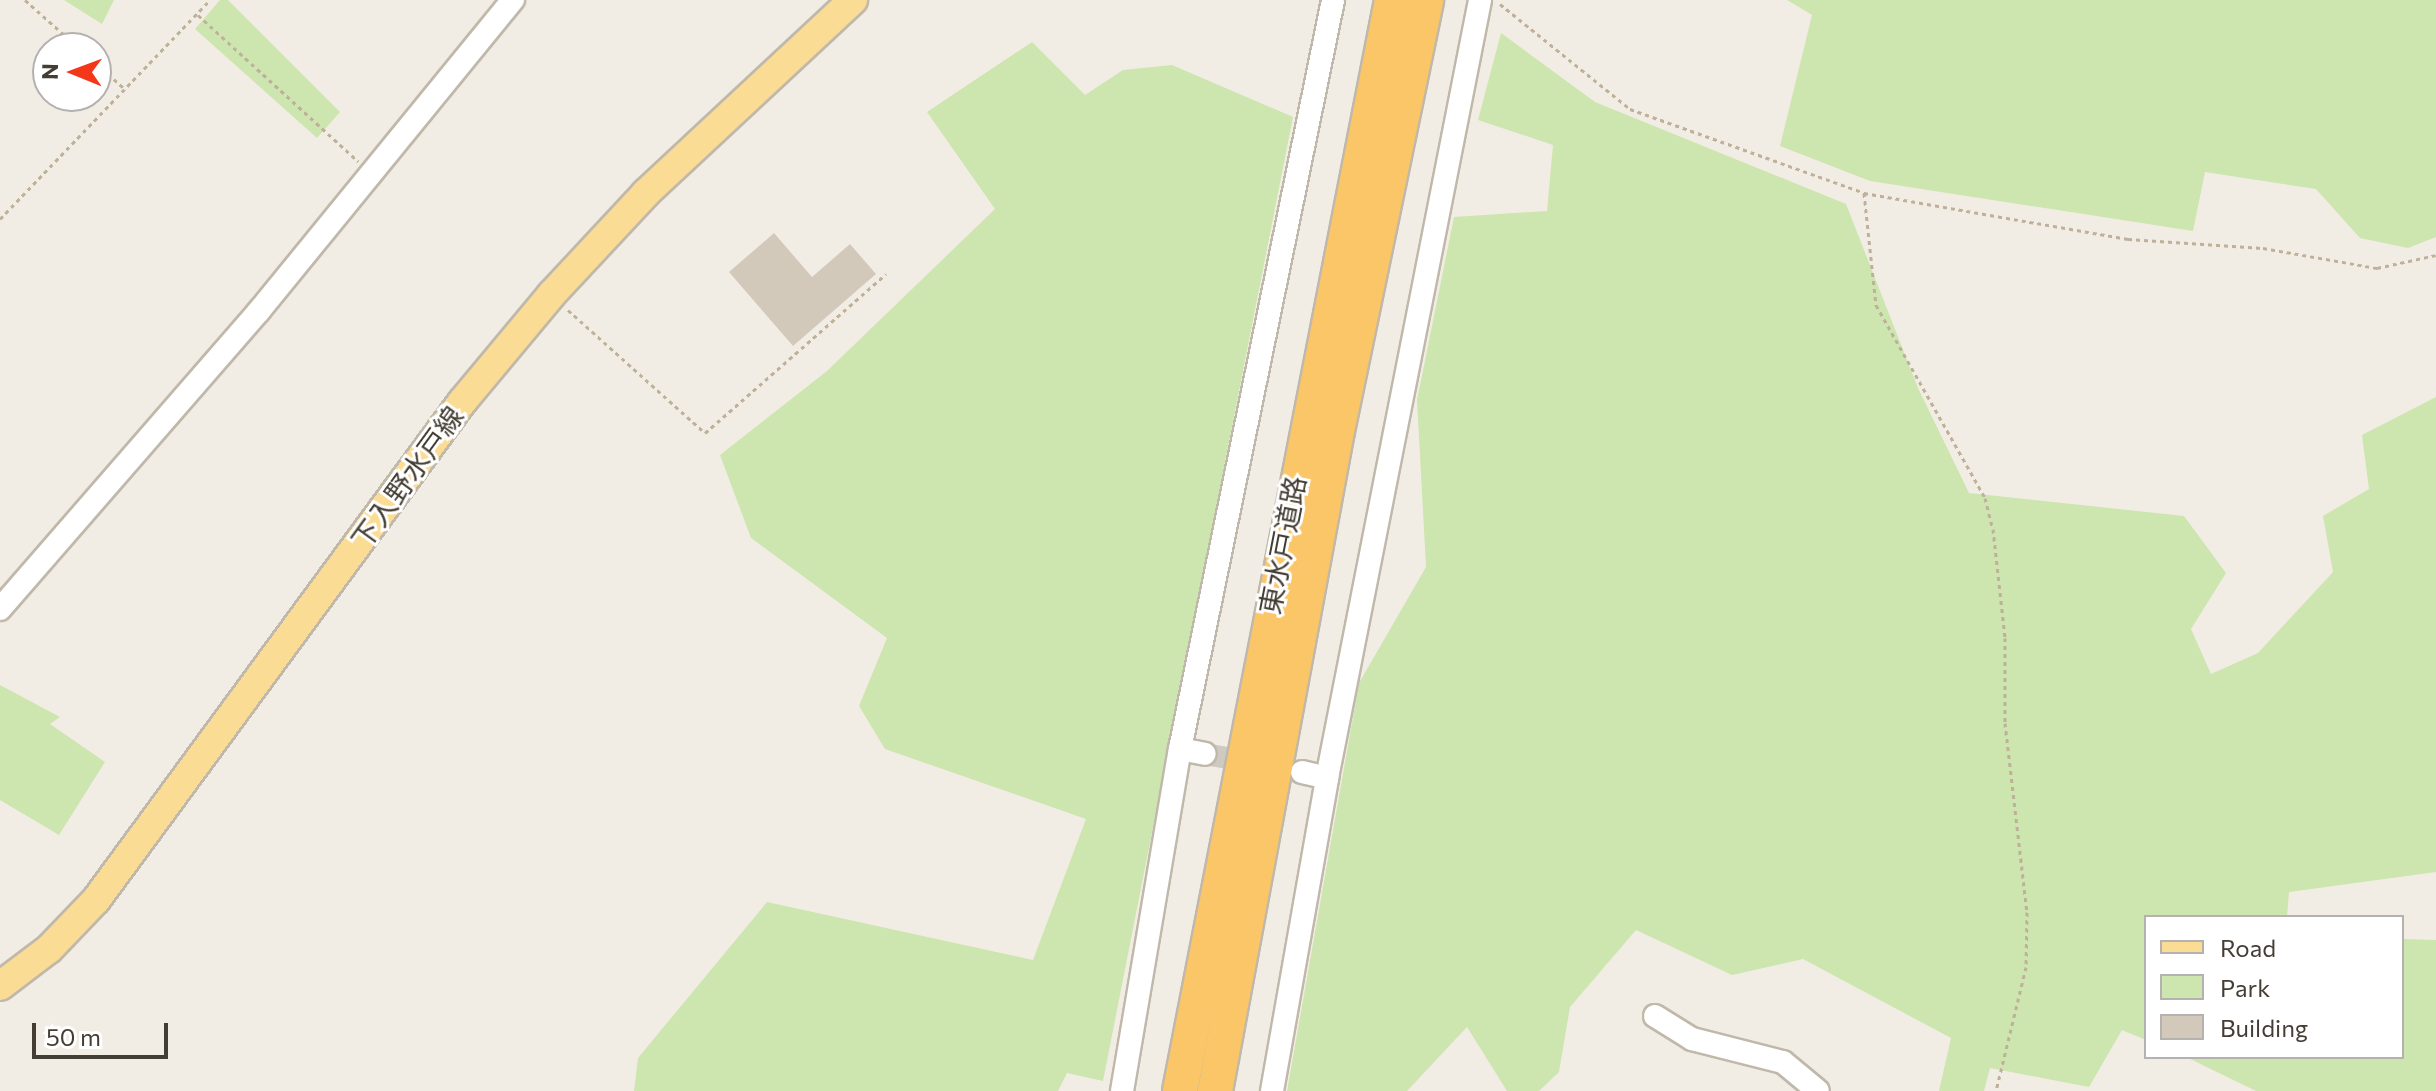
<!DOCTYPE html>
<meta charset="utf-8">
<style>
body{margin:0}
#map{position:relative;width:2436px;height:1091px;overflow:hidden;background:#f2ede4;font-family:Commissioner,"Noto Sans JP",sans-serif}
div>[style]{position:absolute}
.green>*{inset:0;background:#cde5ae}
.building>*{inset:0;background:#d3c9ba}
.minor-tunnel>*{height:22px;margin-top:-11px;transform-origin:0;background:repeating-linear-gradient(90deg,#cfcac1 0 22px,transparent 0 33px)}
.path>*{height:3px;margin-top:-1.5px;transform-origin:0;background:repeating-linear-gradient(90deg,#beb099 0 4px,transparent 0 8px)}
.roads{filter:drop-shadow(2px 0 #c0b8aa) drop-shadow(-2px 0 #c0b8aa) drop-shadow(0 2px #c0b8aa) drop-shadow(0 -2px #c0b8aa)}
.minor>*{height:22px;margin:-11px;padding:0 11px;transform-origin:11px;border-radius:11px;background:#fff}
.major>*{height:28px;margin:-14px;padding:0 14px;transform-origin:14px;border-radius:14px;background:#fbdc94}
.highway>*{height:34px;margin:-17px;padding:0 17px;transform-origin:17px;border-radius:17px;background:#fac668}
span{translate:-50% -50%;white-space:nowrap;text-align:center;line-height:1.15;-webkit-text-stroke:6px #fff;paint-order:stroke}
.street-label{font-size:28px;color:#443d34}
.legend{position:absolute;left:2144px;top:915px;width:260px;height:144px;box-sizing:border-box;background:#fff;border:2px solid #b4b1ae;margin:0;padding:10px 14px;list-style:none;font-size:24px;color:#443d34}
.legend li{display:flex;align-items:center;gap:16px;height:40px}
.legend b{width:40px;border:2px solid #b4b1ae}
.north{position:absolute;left:32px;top:32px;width:80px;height:80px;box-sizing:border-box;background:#fff;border:2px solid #b4b1ae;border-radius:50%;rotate:271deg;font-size:22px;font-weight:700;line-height:32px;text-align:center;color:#443d34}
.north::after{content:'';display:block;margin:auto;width:28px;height:36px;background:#f43619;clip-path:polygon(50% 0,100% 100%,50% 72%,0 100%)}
.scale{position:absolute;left:32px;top:1023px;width:136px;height:36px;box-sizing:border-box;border:4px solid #443d34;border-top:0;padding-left:10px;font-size:24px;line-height:28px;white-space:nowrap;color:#443d34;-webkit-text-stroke:6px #fff;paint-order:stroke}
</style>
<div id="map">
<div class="green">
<div style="clip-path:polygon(64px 0,114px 0,102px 24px)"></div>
<div style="clip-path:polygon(220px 0,228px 0,340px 112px,317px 138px,195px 29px)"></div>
<div style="clip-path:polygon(1787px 0,2436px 0,2436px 237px,2408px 248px,2360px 238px,2316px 189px,2205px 172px,2193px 231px,1870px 181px,1780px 146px,1812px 15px)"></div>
<div style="clip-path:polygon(1501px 33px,1595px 102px,1846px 204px,1918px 388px,1969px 493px,2184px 516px,2226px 573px,2191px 629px,2211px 674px,2258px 653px,2333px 572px,2323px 516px,2369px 489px,2362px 435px,2436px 397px,2436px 872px,2289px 892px,2287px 917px,2146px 917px,2146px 1040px,2122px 1030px,2089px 1087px,1990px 1068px,1984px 1091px,1939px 1091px,1951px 1038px,1803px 959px,1732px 975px,1636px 930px,1570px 1007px,1559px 1072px,1539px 1091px,1507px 1091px,1467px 1027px,1407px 1091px,1287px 1091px,1359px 683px,1426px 567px,1417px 400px,1454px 217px,1547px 211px,1553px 145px,1478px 120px)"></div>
<div style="clip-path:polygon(1032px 42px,1085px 95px,1123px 70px,1172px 65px,1293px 117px,1103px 1081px,1067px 1073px,1058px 1091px,634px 1091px,638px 1058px,767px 902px,1033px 960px,1086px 819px,885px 749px,859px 706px,887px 638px,751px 538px,720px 455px,827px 371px,995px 209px,927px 112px)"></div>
<div style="clip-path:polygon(0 685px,60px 717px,50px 724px,105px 762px,59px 835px,0 800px)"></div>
<div style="clip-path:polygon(2402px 939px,2436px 940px,2436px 1091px,2256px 1091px,2186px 1057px,2402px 1057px)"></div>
</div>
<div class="building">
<div style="clip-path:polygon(774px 233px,812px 277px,850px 244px,876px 274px,793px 346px,729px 272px)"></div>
</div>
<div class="minor-tunnel">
<div style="left:1205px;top:754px;width:51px;rotate:10.2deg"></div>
</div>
<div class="path">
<div style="left:25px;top:0;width:72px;rotate:41.6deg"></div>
<div style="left:1500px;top:4px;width:167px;rotate:38.9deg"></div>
<div style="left:1630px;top:109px;width:249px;rotate:19.7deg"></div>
<div style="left:1864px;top:193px;width:268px;rotate:9.9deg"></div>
<div style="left:2128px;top:239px;width:135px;rotate:3.8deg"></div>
<div style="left:2263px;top:248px;width:116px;rotate:10deg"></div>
<div style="left:2377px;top:268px;width:60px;rotate:-12.4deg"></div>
<div style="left:198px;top:15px;width:217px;rotate:42.4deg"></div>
<div style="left:96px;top:63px;width:39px;rotate:42deg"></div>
<div style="left:1864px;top:193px;width:113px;rotate:83.9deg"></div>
<div style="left:1876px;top:305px;width:222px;rotate:60.5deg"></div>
<div style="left:1985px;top:498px;width:32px;rotate:76deg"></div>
<div style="left:1993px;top:529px;width:110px;rotate:83.7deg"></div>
<div style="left:2005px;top:638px;width:85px;rotate:90deg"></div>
<div style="left:2005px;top:723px;width:190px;rotate:83.4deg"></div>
<div style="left:2027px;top:912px;width:55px;rotate:91deg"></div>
<div style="left:2026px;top:967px;width:128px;rotate:103.6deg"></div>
<div style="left:0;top:219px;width:303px;rotate:-46.2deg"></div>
<div style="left:568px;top:310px;width:184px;rotate:41.9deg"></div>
<div style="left:705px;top:433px;width:241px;rotate:-41.3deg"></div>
</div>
<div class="roads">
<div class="minor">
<div style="left:0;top:609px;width:395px;rotate:-49deg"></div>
<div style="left:259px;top:311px;width:402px;rotate:-50.8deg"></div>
<div style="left:1180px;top:749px;width:25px;rotate:11deg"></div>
<div style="left:1302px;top:772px;width:26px;rotate:13deg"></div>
<div style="left:1655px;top:1016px;width:44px;rotate:31.9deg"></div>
<div style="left:1692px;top:1039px;width:94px;rotate:14.2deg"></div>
<div style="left:1783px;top:1062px;width:45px;rotate:39.6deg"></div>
<div style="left:1122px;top:1091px;width:347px;rotate:-80.4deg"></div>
<div style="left:1180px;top:749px;width:764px;rotate:-78.45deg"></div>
<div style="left:1272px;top:1091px;width:318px;rotate:-80deg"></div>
<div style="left:1327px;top:778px;width:793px;rotate:-78.87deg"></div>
</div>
<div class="major">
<div style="left:0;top:986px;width:61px;rotate:-37.1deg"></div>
<div style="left:49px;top:949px;width:68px;rotate:-46.2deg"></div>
<div style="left:96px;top:900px;width:618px;rotate:-53.69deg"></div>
<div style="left:462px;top:402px;width:139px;rotate:-50.2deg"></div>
<div style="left:551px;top:295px;width:139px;rotate:-47deg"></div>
<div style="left:646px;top:193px;width:283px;rotate:-43deg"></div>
</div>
<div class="highway">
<div style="left:1180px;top:1091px;width:1111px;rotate:-79deg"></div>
<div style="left:1215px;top:1091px;width:671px;rotate:-79.53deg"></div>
<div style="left:1337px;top:431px;width:440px;rotate:-78.3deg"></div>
</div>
</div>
<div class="street-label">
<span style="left:407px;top:477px;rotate:-54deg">下入野水戸線</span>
<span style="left:1282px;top:545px;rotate:-79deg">東水戸道路</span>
</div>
<ul class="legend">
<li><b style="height:10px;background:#fbdc94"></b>Road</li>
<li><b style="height:22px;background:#cde5ae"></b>Park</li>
<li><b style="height:22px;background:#d3c9ba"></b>Building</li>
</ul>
<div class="north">N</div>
<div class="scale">50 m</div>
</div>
